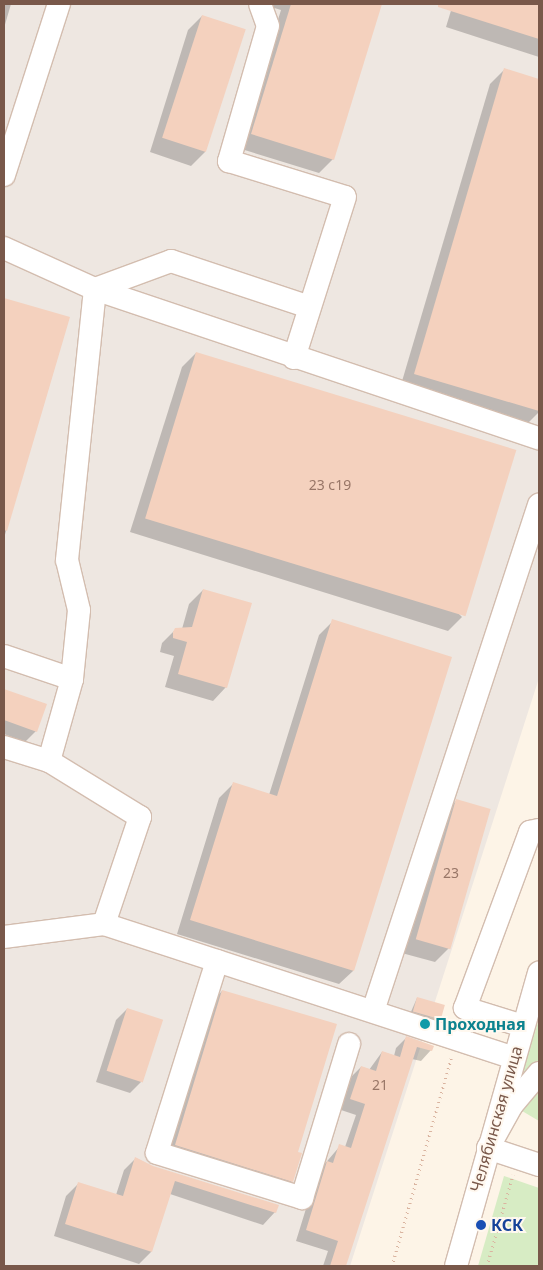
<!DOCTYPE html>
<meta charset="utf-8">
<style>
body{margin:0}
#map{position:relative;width:543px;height:1270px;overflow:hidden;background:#fdf4e7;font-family:"Noto Sans",sans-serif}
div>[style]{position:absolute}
.industrial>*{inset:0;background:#eee7e1}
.green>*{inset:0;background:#d7ecc4}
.shadow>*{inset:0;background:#0003}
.building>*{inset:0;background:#f4d1be;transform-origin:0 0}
.path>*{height:3px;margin-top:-1.5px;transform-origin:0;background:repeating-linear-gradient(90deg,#dab4a0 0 1px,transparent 0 5px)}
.roads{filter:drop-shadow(1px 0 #d3bdaf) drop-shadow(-1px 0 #d3bdaf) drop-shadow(0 1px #d3bdaf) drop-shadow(0 -1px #d3bdaf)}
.minor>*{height:22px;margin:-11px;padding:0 11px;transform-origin:11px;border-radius:11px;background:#fff}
.dots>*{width:14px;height:14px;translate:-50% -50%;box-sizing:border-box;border:2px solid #fff8ef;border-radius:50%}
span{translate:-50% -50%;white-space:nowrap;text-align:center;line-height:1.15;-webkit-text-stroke:4px #fff8ef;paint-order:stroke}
.number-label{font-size:14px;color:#987667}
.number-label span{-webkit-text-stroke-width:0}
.culture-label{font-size:16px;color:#0d838f;font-weight:700}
.left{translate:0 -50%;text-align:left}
.street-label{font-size:16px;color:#79584a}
.transit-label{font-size:16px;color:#164399;font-weight:700}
.frame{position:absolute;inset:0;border:5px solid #79584a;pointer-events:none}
</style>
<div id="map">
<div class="industrial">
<div style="clip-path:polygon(4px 4px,539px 4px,539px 678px,350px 1266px,4px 1266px)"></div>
</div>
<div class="green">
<div style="clip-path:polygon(539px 1019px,539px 1121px,512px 1105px)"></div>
<div style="clip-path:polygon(504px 1176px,539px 1188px,539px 1266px,478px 1266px)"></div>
</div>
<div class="shadow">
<div style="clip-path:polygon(4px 4px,11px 4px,4px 28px)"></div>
<div style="clip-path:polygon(261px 4px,381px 4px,333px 159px,319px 173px,238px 148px,281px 10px)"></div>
<div style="clip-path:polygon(453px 4px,539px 4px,539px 57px,446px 27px)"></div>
<div style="clip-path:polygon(202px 16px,244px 30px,205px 152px,191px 166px,150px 152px,188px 30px)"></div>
<div style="clip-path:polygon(504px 70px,539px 80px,539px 412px,526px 425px,400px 388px,490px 84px)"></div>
<div style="clip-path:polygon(4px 299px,69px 318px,4px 538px)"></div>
<div style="clip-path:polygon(196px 353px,462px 617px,448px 631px,130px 532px,182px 367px)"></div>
<div style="clip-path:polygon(203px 590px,226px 687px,213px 701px,165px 687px,174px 656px,160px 652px,162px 643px,176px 629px,182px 629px,189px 604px)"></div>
<div style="clip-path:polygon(333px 621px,353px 971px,339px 984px,177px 934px,219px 798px,233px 784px,269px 795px,319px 635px)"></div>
<div style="clip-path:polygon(4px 690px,45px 704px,36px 731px,25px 742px,4px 734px)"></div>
<div style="clip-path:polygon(457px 800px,449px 948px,435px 962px,398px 952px,443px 814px)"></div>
<div style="clip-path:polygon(222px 991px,296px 1153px,292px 1181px,282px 1192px,165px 1155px,212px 1002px)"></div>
<div style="clip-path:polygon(417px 998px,444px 1006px,437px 1023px,410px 1014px)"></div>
<div style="clip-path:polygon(127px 1009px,141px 1082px,130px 1093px,96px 1082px,116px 1020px)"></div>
<div style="clip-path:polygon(406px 1038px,431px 1050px,421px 1061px,412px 1059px,344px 1266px,323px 1266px,328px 1251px,296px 1241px,317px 1173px,340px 1146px,345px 1147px,356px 1115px,341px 1110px,350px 1078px,361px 1067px,369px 1070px,382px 1052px,394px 1056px,396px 1048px)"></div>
<div style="clip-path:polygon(136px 1158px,153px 1167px,275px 1212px,263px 1225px,170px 1194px,151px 1252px,139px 1264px,54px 1236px,66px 1196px,78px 1184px,116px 1195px,124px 1170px)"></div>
</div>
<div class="building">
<div style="clip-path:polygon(291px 4px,382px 4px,334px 160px,251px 134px)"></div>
<div style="clip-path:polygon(438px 4px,539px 4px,539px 39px,438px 7px)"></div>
<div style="left:202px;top:15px;width:46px;height:129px;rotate:18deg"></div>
<div style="clip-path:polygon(504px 68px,539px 79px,539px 411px,414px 374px)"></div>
<div style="clip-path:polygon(4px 298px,70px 317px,7px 531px,4px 530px)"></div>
<div style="left:196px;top:352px;width:335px;height:174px;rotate:17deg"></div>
<div style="clip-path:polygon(203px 589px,252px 603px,227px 688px,178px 674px,187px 642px,173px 638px,173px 632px,175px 628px,192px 627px)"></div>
<div style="clip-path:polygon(332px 619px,452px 657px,354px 971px,190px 920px,233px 782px,277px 796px)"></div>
<div style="clip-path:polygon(4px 689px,47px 704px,37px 732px,4px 720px)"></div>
<div style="left:456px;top:799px;width:36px;height:146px;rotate:16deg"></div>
<div style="clip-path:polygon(222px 990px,337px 1024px,298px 1152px,302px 1153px,293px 1182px,175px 1145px)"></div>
<div style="left:417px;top:997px;width:29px;height:15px;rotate:16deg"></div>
<div style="left:127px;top:1008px;width:38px;height:66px;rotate:18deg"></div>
<div style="clip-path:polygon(406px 1036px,434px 1046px,432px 1051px,417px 1047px,346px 1266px,330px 1266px,338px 1241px,306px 1230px,327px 1161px,333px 1163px,339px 1144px,351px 1148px,365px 1104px,350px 1099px,361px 1066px,376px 1071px,382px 1051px,400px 1057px)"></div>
<div style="clip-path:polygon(135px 1157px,153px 1166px,279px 1205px,276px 1213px,175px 1181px,152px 1252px,65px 1224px,78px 1182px,123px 1196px)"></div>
</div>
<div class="path">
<div style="left:392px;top:1266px;width:219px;rotate:-74.1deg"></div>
<div style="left:487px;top:1266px;width:95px;rotate:-74.1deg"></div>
</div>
<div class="roads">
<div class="minor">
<div style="left:260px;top:4px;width:23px;rotate:70deg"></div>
<div style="left:268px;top:26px;width:141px;rotate:106.1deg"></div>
<div style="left:229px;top:161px;width:121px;rotate:17.2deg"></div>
<div style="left:345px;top:197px;width:169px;rotate:107.6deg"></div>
<div style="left:4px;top:175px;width:180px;rotate:-72.2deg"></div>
<div style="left:4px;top:248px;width:100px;rotate:24.3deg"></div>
<div style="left:95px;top:289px;width:468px;rotate:18.6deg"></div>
<div style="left:4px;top:656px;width:72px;rotate:18.7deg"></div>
<div style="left:4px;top:747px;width:47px;rotate:17.3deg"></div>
<div style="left:49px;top:761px;width:107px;rotate:31.6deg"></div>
<div style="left:140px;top:817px;width:113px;rotate:108.6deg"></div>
<div style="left:104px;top:924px;width:431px;rotate:18.1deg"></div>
<div style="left:49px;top:761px;width:85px;rotate:-74.3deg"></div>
<div style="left:72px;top:679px;width:69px;rotate:-84.2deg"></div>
<div style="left:79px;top:610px;width:51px;rotate:-103.5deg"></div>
<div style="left:67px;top:560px;width:272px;rotate:-84.1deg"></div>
<div style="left:95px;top:289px;width:81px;rotate:-20.2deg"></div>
<div style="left:171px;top:261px;width:145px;rotate:18.4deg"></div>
<div style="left:4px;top:937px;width:101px;rotate:-7.4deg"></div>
<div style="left:217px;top:961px;width:201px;rotate:107.4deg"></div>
<div style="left:157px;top:1153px;width:152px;rotate:17.2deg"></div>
<div style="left:302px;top:1198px;width:161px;rotate:-73deg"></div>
<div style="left:373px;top:1011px;width:533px;rotate:-71.84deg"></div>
<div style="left:523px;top:1026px;width:61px;rotate:-162.8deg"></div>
<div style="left:465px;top:1008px;width:188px;rotate:-69.7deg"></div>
<div style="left:530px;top:832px;width:9px;rotate:-13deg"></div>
<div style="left:539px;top:1073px;width:42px;rotate:130.2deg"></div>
<div style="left:512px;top:1105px;width:49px;rotate:119.2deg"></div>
<div style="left:488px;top:1148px;width:54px;rotate:18.4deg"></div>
<div style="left:456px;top:1266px;width:305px;rotate:-74.2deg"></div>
</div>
</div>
<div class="dots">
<div style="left:425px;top:1024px;background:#0f9aa8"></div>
<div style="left:481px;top:1225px;background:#1a4fb4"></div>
</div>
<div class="number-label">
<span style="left:330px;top:485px">23 с19</span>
<span style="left:451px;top:873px">23</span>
<span style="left:380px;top:1085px">21</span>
</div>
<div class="culture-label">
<span class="left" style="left:435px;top:1024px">Проходная</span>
</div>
<div class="street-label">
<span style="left:496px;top:1119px;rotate:-74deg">Челябинская улица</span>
</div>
<div class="transit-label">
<span class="left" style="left:491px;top:1225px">КСК</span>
</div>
<div class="frame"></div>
</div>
